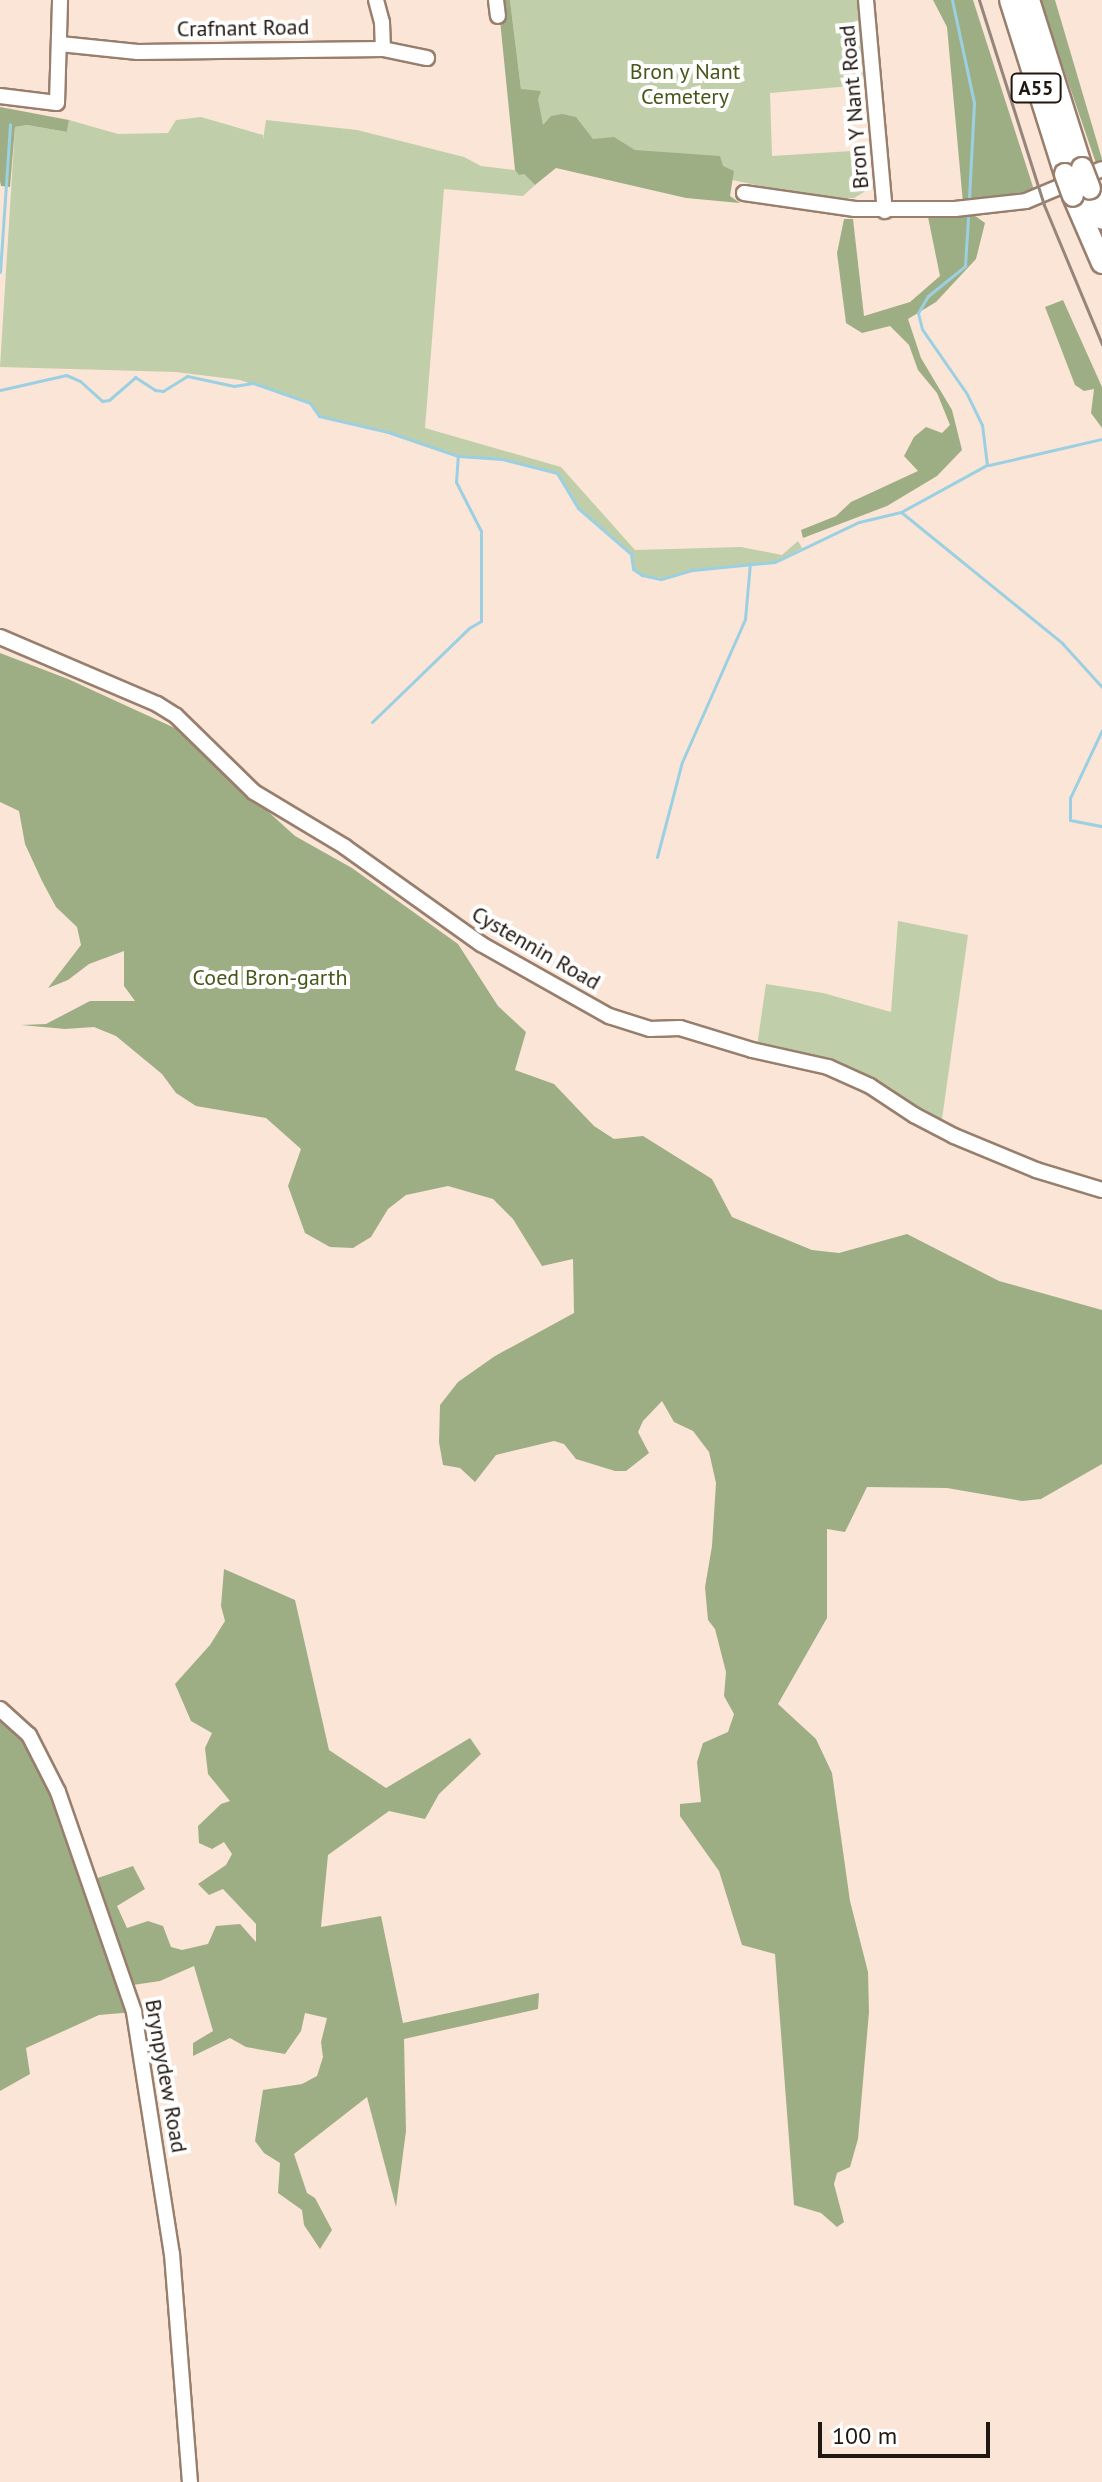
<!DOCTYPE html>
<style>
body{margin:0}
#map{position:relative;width:1102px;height:2482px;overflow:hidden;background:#fbe5d6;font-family:"PT Sans",sans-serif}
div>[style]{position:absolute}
.green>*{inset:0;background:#c0cfa9}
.forest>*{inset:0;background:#9eae84}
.stream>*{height:3px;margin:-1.5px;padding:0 1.5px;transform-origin:1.5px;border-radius:1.5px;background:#9bd0e3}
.roads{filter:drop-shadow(2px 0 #987f6d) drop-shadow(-2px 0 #987f6d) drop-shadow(0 2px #987f6d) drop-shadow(0 -2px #987f6d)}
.minor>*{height:14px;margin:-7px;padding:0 7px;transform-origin:7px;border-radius:7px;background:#fff}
.highway>*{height:20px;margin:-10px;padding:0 10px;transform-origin:10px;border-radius:10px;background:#fff}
.rail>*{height:3px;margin:-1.5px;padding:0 1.5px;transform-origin:1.5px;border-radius:1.5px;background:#95857a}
.bridges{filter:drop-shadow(2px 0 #987f6d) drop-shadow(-2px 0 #987f6d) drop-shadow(0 2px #987f6d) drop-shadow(0 -2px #987f6d)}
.highway-bridge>*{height:20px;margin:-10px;padding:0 10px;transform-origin:10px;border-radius:10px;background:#fff}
span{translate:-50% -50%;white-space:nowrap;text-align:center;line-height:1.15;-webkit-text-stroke:8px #fff;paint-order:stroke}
.shield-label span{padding:2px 6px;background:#fff;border:2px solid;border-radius:6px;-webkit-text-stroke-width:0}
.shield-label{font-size:20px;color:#201710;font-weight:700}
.street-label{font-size:22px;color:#201710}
.park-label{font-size:22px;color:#445818}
.scale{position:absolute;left:818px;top:2422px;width:172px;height:36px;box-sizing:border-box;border:4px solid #201710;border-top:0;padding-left:10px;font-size:24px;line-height:28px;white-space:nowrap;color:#201710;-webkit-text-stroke:6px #fff;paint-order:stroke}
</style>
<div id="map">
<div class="green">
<div style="clip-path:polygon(510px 0,859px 0,863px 85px,770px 93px,772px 156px,868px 150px,869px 182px,864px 192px,854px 198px,840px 198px,761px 186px,527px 137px)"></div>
<div style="clip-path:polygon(201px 117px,263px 135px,263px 140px,266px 120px,357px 130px,464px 157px,481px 166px,515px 170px,524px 174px,535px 185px,523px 196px,444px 189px,425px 428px,561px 467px,635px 550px,741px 547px,782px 555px,798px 541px,802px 548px,775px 562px,693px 570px,662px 578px,642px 575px,633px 569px,630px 553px,578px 508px,557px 473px,502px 459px,458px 456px,388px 432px,319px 416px,310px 403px,240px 380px,176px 372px,0 367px,15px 127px,27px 125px,67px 132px,69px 120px,118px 134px,168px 133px,176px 120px)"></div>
<div style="clip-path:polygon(898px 921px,968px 935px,941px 1126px,864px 1075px,817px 1059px,757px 1046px,766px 984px,823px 993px,891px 1012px)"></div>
</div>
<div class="forest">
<div style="clip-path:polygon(498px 0,510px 0,521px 89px,541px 91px,538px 99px,543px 125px,551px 116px,562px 114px,576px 117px,593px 139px,614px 137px,635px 150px,720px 156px,723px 166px,734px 171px,730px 196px,740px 203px,686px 198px,556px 168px,535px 185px,524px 174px,519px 175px,515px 170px)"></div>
<div style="clip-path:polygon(933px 0,973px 0,1034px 190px,963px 203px,947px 27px)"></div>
<div style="clip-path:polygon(1040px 0,1055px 0,1102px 159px,1098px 169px)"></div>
<div style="clip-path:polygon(0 107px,69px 120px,67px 132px,27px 125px,15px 127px,10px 187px,1px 186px,0 181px)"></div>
<div style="clip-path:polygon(974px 215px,985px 223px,976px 259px,936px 302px,908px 319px,921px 358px,952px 410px,962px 450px,937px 476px,887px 506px,803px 538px,801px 530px,836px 516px,851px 502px,918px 471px,904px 456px,914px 437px,926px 427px,942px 433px,950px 425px,937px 393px,918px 370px,909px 345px,890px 326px,862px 333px,846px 323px,837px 253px,844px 219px,853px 219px,864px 316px,910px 302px,940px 276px,928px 217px)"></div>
<div style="clip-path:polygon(1063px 300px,1102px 387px,1102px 428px,1091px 413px,1094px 389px,1084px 391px,1075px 385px,1045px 307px)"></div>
<div style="clip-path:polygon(0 653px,68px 679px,177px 729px,295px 836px,352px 868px,458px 944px,498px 1006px,526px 1032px,515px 1070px,554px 1084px,594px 1126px,614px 1139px,643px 1136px,712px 1179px,732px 1217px,812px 1250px,839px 1253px,907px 1234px,999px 1281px,1102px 1310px,1102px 1464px,1041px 1499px,1022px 1501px,947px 1488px,867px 1487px,845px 1532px,827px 1529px,827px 1618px,778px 1704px,816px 1739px,832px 1773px,850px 1901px,868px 1972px,869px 2012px,858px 2139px,850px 2167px,837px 2173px,834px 2184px,844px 2222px,837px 2227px,821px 2213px,794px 2205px,775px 1954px,742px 1945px,719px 1871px,680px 1816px,680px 1804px,701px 1802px,697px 1762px,703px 1743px,728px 1732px,734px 1714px,724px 1696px,726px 1672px,715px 1629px,708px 1620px,705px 1587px,712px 1546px,716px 1483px,709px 1452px,693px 1431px,674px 1422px,662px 1401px,643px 1421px,638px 1432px,649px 1453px,626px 1471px,615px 1471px,576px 1459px,564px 1444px,554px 1441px,496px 1455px,475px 1482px,460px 1468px,443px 1465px,439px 1442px,440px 1405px,458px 1382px,495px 1356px,574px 1313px,573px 1259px,542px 1266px,513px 1219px,493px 1199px,448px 1186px,406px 1195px,388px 1209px,371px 1237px,353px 1248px,330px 1247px,305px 1233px,288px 1186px,301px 1149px,266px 1118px,196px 1106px,176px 1093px,162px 1074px,116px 1036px,94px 1027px,65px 1029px,21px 1025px,46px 1024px,90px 1001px,135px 1001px,124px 986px,124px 951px,89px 964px,68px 980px,48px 988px,81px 945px,77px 927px,56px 907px,42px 881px,25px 844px,19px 811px,0 802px)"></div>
<div style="clip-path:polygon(224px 1569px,295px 1600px,329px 1750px,386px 1788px,470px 1738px,481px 1754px,439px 1794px,425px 1819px,389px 1811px,328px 1855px,321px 1927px,381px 1916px,403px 2023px,539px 1993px,538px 2009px,404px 2039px,406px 2131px,396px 2207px,367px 2097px,294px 2154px,307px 2193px,315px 2198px,332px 2230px,320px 2249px,304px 2225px,302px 2210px,278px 2193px,280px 2163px,264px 2153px,255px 2141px,263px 2090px,302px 2084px,317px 2076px,323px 2057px,321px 2042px,327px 2018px,305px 2013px,301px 2031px,285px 2054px,246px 2047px,230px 2038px,193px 2056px,193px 2043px,213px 2031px,194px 1966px,160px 1981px,126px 1986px,134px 2012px,99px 2015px,26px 2048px,30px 2074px,0 2091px,0 1709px,29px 1735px,89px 1881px,133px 1866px,145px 1889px,117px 1906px,127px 1928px,148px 1921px,163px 1926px,171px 1947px,182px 1950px,208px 1944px,216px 1926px,240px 1924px,256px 1942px,256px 1924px,223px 1889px,209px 1895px,198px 1884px,226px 1865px,232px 1854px,224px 1842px,212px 1849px,199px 1843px,198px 1826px,221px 1804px,230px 1801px,208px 1774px,205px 1748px,212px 1733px,191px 1721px,175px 1684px,210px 1645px,225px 1621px,221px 1606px)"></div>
</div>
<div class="stream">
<div style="left:952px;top:0;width:105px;rotate:77.9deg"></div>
<div style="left:974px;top:103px;width:94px;rotate:93deg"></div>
<div style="left:0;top:272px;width:148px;rotate:-86.1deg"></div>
<div style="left:0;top:390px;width:68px;rotate:-12.8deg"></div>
<div style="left:66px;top:375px;width:15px;rotate:23deg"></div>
<div style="left:80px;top:381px;width:30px;rotate:42deg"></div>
<div style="left:102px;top:401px;width:7px;rotate:-8deg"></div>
<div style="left:109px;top:400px;width:35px;rotate:-41deg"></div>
<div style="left:135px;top:377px;width:24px;rotate:33deg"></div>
<div style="left:155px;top:390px;width:8px;rotate:7deg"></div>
<div style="left:163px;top:391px;width:28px;rotate:-32deg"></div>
<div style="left:187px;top:376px;width:48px;rotate:12deg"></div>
<div style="left:234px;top:386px;width:19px;rotate:-9deg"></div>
<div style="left:253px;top:383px;width:60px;rotate:19.3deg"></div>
<div style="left:310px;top:403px;width:16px;rotate:55deg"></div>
<div style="left:319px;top:416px;width:71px;rotate:13.1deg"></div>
<div style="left:388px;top:432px;width:74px;rotate:18.9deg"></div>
<div style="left:458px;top:456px;width:44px;rotate:3.9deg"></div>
<div style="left:502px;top:459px;width:57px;rotate:14.3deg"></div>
<div style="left:557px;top:473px;width:41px;rotate:59deg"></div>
<div style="left:578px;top:508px;width:70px;rotate:41deg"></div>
<div style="left:631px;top:554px;width:15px;rotate:82deg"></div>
<div style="left:633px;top:569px;width:11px;rotate:34deg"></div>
<div style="left:642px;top:575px;width:19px;rotate:12deg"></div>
<div style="left:661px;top:579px;width:33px;rotate:-16deg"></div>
<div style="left:693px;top:570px;width:82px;rotate:-5.6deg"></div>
<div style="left:775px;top:562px;width:93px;rotate:-25.5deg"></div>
<div style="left:859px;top:522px;width:43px;rotate:-13.4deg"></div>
<div style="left:901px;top:512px;width:98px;rotate:-28.7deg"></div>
<div style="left:987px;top:465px;width:40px;rotate:-97.1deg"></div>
<div style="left:982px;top:425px;width:34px;rotate:-116deg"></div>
<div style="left:967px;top:394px;width:79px;rotate:-124.7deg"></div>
<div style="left:922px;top:329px;width:16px;rotate:-104deg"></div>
<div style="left:918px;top:313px;width:20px;rotate:-60deg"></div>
<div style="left:928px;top:296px;width:48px;rotate:-39deg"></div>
<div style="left:965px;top:266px;width:48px;rotate:-86.4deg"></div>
<div style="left:989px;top:465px;width:116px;rotate:-13deg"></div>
<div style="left:901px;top:512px;width:208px;rotate:39.1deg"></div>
<div style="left:1062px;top:643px;width:59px;rotate:47.7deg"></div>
<div style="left:372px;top:722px;width:135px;rotate:-44.1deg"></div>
<div style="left:469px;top:628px;width:14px;rotate:-30deg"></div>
<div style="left:481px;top:621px;width:90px;rotate:-90deg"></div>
<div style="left:481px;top:531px;width:55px;rotate:-117deg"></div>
<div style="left:456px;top:482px;width:26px;rotate:-86deg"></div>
<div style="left:1102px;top:730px;width:75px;rotate:115.2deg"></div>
<div style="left:1070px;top:798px;width:22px;rotate:90deg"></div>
<div style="left:1070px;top:820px;width:33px;rotate:11deg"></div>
<div style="left:657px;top:857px;width:98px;rotate:-75.3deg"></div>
<div style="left:682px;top:762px;width:156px;rotate:-66.2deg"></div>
<div style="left:745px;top:619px;width:56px;rotate:-84.9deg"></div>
</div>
<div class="roads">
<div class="minor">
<div style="left:376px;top:0;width:23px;rotate:75deg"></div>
<div style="left:382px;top:22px;width:27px;rotate:88deg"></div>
<div style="left:496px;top:0;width:16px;rotate:83deg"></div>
<div style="left:866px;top:0;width:212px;rotate:84.9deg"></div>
<div style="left:60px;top:44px;width:78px;rotate:5.9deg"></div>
<div style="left:138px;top:52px;width:245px;rotate:-0.7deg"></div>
<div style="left:383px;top:49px;width:45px;rotate:11.6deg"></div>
<div style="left:0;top:96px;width:57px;rotate:7deg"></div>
<div style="left:57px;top:103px;width:103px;rotate:-88.3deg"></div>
<div style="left:744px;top:193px;width:112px;rotate:8.2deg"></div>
<div style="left:855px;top:209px;width:100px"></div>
<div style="left:955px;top:209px;width:71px;rotate:-6.4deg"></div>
<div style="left:1026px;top:201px;width:82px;rotate:-22.8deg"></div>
<div style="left:0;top:637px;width:171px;rotate:23.1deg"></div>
<div style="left:157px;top:704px;width:22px;rotate:32deg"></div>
<div style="left:176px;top:716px;width:109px;rotate:44.3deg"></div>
<div style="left:254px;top:792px;width:106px;rotate:31.1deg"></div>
<div style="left:345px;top:847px;width:167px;rotate:35.5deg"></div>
<div style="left:481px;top:944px;width:147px;rotate:29.4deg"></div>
<div style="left:609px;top:1016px;width:43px;rotate:17.6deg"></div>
<div style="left:650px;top:1029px;width:30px;rotate:-2deg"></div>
<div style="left:680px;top:1028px;width:75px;rotate:17deg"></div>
<div style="left:752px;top:1050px;width:78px;rotate:12.6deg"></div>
<div style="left:828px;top:1067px;width:46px;rotate:24.3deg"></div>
<div style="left:870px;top:1086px;width:53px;rotate:33.4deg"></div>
<div style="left:914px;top:1115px;width:45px;rotate:27.7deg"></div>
<div style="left:954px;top:1136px;width:89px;rotate:22.5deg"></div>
<div style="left:1036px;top:1170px;width:69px;rotate:16.9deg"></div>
<div style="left:0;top:1709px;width:39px;rotate:42deg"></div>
<div style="left:29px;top:1735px;width:64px;rotate:63deg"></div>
<div style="left:58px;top:1792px;width:233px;rotate:70.9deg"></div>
<div style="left:134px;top:2012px;width:245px;rotate:81.1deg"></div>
<div style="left:172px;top:2254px;width:229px;rotate:85.5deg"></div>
</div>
<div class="highway">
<div style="left:1010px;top:0;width:182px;rotate:72.5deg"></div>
<div style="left:1029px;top:0;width:176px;rotate:72.5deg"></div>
<div style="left:1090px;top:189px;width:32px;rotate:68deg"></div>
<div style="left:1073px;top:196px;width:73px;rotate:66.6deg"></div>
</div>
</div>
<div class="rail">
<div style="left:979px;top:0;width:215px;rotate:72.4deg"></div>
<div style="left:1044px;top:205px;width:151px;rotate:67.4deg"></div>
</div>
<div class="bridges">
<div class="highway-bridge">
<div style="left:1082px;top:168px;width:22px;rotate:69deg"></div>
<div style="left:1065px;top:174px;width:23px;rotate:70deg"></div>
</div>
</div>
<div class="shield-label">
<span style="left:1036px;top:88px">A55</span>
</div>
<div class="street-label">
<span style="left:243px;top:28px;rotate:-1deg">Crafnant Road</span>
<span style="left:854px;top:107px;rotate:-95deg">Bron Y Nant Road</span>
<span style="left:536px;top:948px;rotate:30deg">Cystennin Road</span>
<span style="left:166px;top:2076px;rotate:80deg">Brynpydew Road</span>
</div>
<div class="park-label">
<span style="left:685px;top:84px">Bron y Nant<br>Cemetery</span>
<span style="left:270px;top:978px">Coed Bron-garth</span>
</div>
<div class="scale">100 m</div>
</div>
